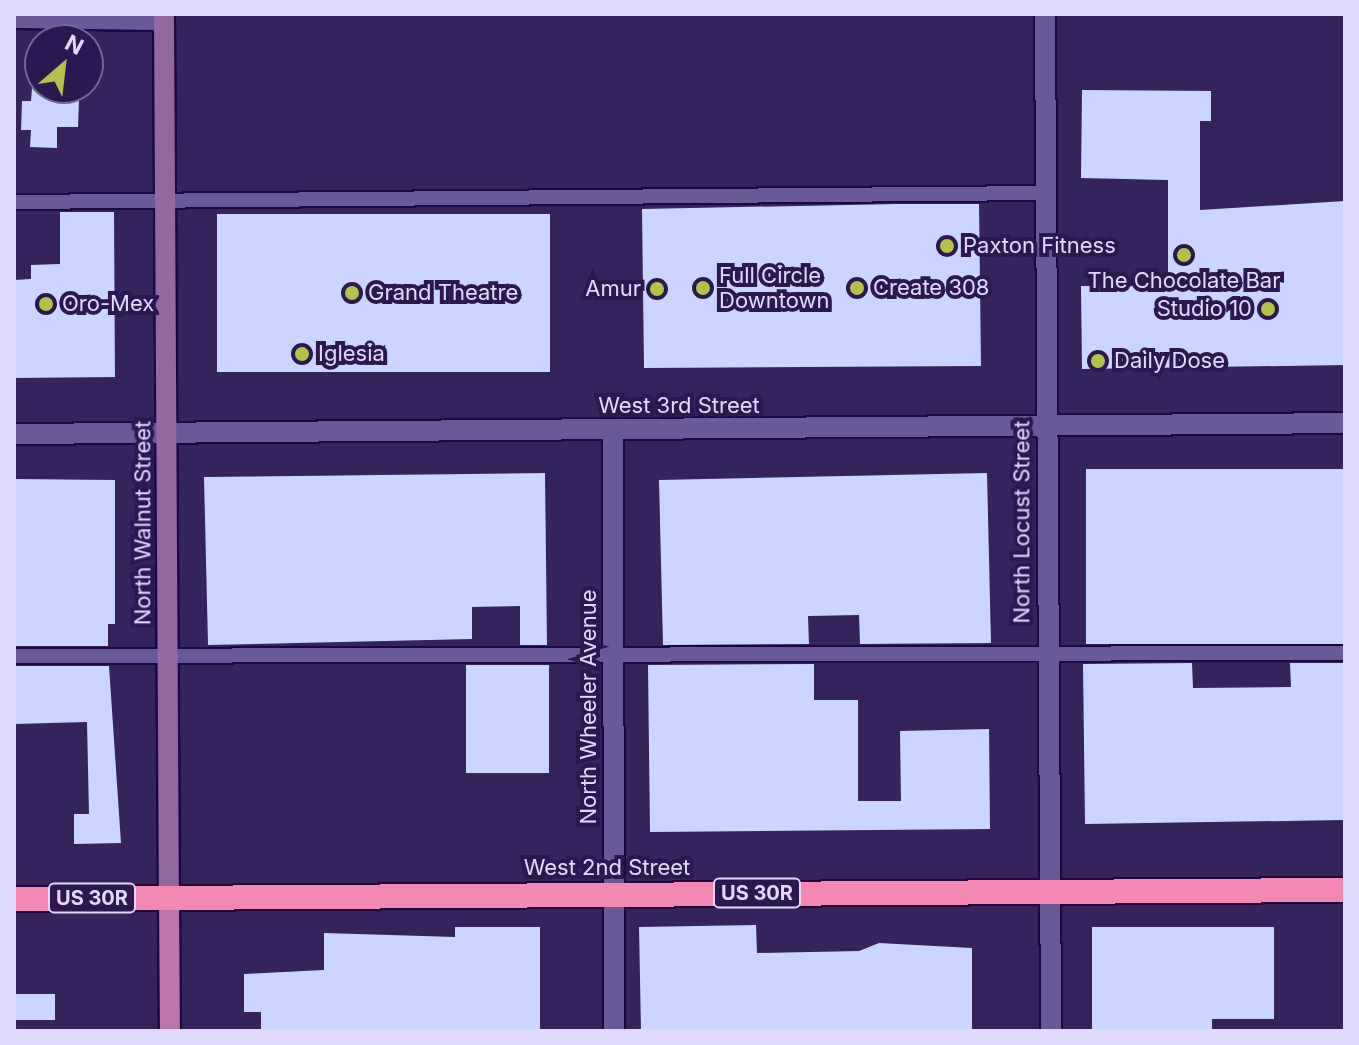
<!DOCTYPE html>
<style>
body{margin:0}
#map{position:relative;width:1359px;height:1045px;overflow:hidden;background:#35235b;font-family:Inter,sans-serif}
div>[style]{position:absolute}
.building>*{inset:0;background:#ccd5ff;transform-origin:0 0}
.roads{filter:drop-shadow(2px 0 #1e073f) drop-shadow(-2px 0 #1e073f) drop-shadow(0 2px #1e073f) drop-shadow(0 -2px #1e073f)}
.lane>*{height:14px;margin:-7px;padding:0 7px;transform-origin:7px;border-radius:7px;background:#6a5997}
.street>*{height:20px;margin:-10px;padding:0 10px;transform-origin:10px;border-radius:10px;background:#6a5997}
.secondary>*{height:20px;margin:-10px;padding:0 10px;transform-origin:10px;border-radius:10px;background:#9367a0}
.primary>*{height:20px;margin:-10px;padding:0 10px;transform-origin:10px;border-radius:10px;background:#bc75a8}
.highway>*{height:24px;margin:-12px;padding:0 12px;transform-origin:12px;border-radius:12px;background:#f388b4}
.dots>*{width:22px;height:22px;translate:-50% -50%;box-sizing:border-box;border:4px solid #2b1850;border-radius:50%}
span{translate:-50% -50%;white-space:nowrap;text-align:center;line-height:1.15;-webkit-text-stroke:8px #2b1850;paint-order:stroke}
.shield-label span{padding:2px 6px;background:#2b1850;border:2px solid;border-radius:6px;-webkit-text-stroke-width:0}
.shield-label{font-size:20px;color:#e0d9fc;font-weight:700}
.poi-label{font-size:22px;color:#e0d9fc}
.left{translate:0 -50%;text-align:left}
.right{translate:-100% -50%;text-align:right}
.street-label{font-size:22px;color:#e0d9fc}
.frame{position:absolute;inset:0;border:16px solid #e0d9fc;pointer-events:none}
.north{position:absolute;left:24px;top:24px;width:80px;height:80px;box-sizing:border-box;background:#2b1850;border:2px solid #736595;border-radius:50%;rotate:28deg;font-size:22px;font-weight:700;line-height:32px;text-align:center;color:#e0d9fc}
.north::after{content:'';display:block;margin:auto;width:28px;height:36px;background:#b5c24a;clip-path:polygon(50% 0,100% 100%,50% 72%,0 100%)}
</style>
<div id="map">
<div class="building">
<div style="clip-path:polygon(32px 88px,56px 88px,56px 100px,79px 100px,78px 127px,57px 127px,57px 148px,30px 147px,31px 130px,21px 130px,22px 101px,31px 101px)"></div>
<div style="clip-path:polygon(1082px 90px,1211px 91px,1211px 121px,1200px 121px,1200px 210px,1345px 201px,1345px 365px,1082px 369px,1081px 286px,1168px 286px,1168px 180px,1081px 178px)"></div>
<div style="clip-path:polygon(896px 204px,979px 204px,981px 366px,644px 368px,642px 209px)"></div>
<div style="clip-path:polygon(60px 212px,114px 212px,115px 377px,14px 378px,14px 280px,31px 279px,31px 265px,60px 264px)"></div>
<div style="left:217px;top:214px;width:333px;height:158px"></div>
<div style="left:1086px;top:469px;width:259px;height:175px"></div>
<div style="clip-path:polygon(545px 473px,547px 645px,520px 645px,520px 606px,472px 607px,472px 639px,208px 645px,204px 477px)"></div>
<div style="clip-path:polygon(987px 473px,991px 643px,860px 644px,859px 615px,808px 616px,809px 644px,663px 645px,659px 480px)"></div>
<div style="clip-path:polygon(14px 479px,115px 480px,115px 624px,108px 624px,108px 646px,14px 646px)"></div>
<div style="clip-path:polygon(1192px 663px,1193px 688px,1291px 687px,1290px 663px,1345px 663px,1345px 820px,1085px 824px,1083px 664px)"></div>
<div style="clip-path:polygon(814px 664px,814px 700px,858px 700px,858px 801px,901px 801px,900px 731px,989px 729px,990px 829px,650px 832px,648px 665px)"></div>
<div style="left:466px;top:665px;width:83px;height:108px"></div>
<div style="clip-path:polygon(14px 666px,109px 666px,121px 843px,74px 844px,74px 814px,89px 814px,87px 722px,14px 724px)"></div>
<div style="clip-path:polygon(756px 925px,757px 953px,859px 951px,879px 943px,972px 948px,972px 1031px,641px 1031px,639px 927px)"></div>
<div style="clip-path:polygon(455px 927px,540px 927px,540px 1031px,261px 1031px,261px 1012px,244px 1012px,244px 974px,324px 970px,324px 933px,455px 937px)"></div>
<div style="clip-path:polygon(1092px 927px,1274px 927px,1274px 1019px,1212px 1019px,1212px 1031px,1092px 1031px)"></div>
<div style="left:14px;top:994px;width:41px;height:26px"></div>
</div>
<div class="roads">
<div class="lane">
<div style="left:14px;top:202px;width:1032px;rotate:-0.5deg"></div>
<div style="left:14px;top:656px;width:1331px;rotate:-0.13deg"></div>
</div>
<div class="street">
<div style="left:1045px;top:14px;width:1017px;rotate:89.66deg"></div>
<div style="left:14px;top:18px;width:150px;rotate:0.8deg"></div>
<div style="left:613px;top:430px;width:601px;rotate:89.9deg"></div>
<div style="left:14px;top:434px;width:1331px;rotate:-0.47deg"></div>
</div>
<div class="secondary">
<div style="left:164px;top:14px;width:884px;rotate:89.68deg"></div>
</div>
<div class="primary">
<div style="left:169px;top:898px;width:133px;rotate:89.6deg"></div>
</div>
<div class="highway">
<div style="left:14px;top:899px;width:1331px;rotate:-0.39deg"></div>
</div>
</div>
<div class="dots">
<div style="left:947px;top:246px;background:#b5c24a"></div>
<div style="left:1184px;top:255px;background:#b5c24a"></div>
<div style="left:703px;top:288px;background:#b5c24a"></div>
<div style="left:857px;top:288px;background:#b5c24a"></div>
<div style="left:657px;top:289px;background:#b5c24a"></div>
<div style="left:352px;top:293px;background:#b5c24a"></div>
<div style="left:46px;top:304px;background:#b5c24a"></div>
<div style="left:1268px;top:309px;background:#b5c24a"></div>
<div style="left:302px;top:354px;background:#b5c24a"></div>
<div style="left:1098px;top:361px;background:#b5c24a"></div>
</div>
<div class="shield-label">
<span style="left:757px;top:893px">US 30R</span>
<span style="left:92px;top:898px">US 30R</span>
</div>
<div class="poi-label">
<span class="left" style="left:963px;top:246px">Paxton Fitness</span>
<span class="left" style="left:719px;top:288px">Full Circle<br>Downtown</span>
<span style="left:1184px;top:281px">The Chocolate Bar</span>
<span class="left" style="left:873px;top:288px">Create 308</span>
<span class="right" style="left:641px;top:289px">Amur</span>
<span class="left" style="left:368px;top:293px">Grand Theatre</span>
<span class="left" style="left:62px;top:304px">Oro-Mex</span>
<span class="right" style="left:1252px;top:309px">Studio 10</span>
<span class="left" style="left:318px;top:354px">Iglesia</span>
<span class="left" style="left:1114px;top:361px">Daily Dose</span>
</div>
<div class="street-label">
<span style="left:679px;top:406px">West 3rd Street</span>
<span style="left:1022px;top:522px;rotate:-90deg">North Locust Street</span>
<span style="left:143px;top:523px;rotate:-90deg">North Walnut Street</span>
<span style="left:589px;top:707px;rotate:-90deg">North Wheeler Avenue</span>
<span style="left:607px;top:868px">West 2nd Street</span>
</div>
<div class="frame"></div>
<div class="north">N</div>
</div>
